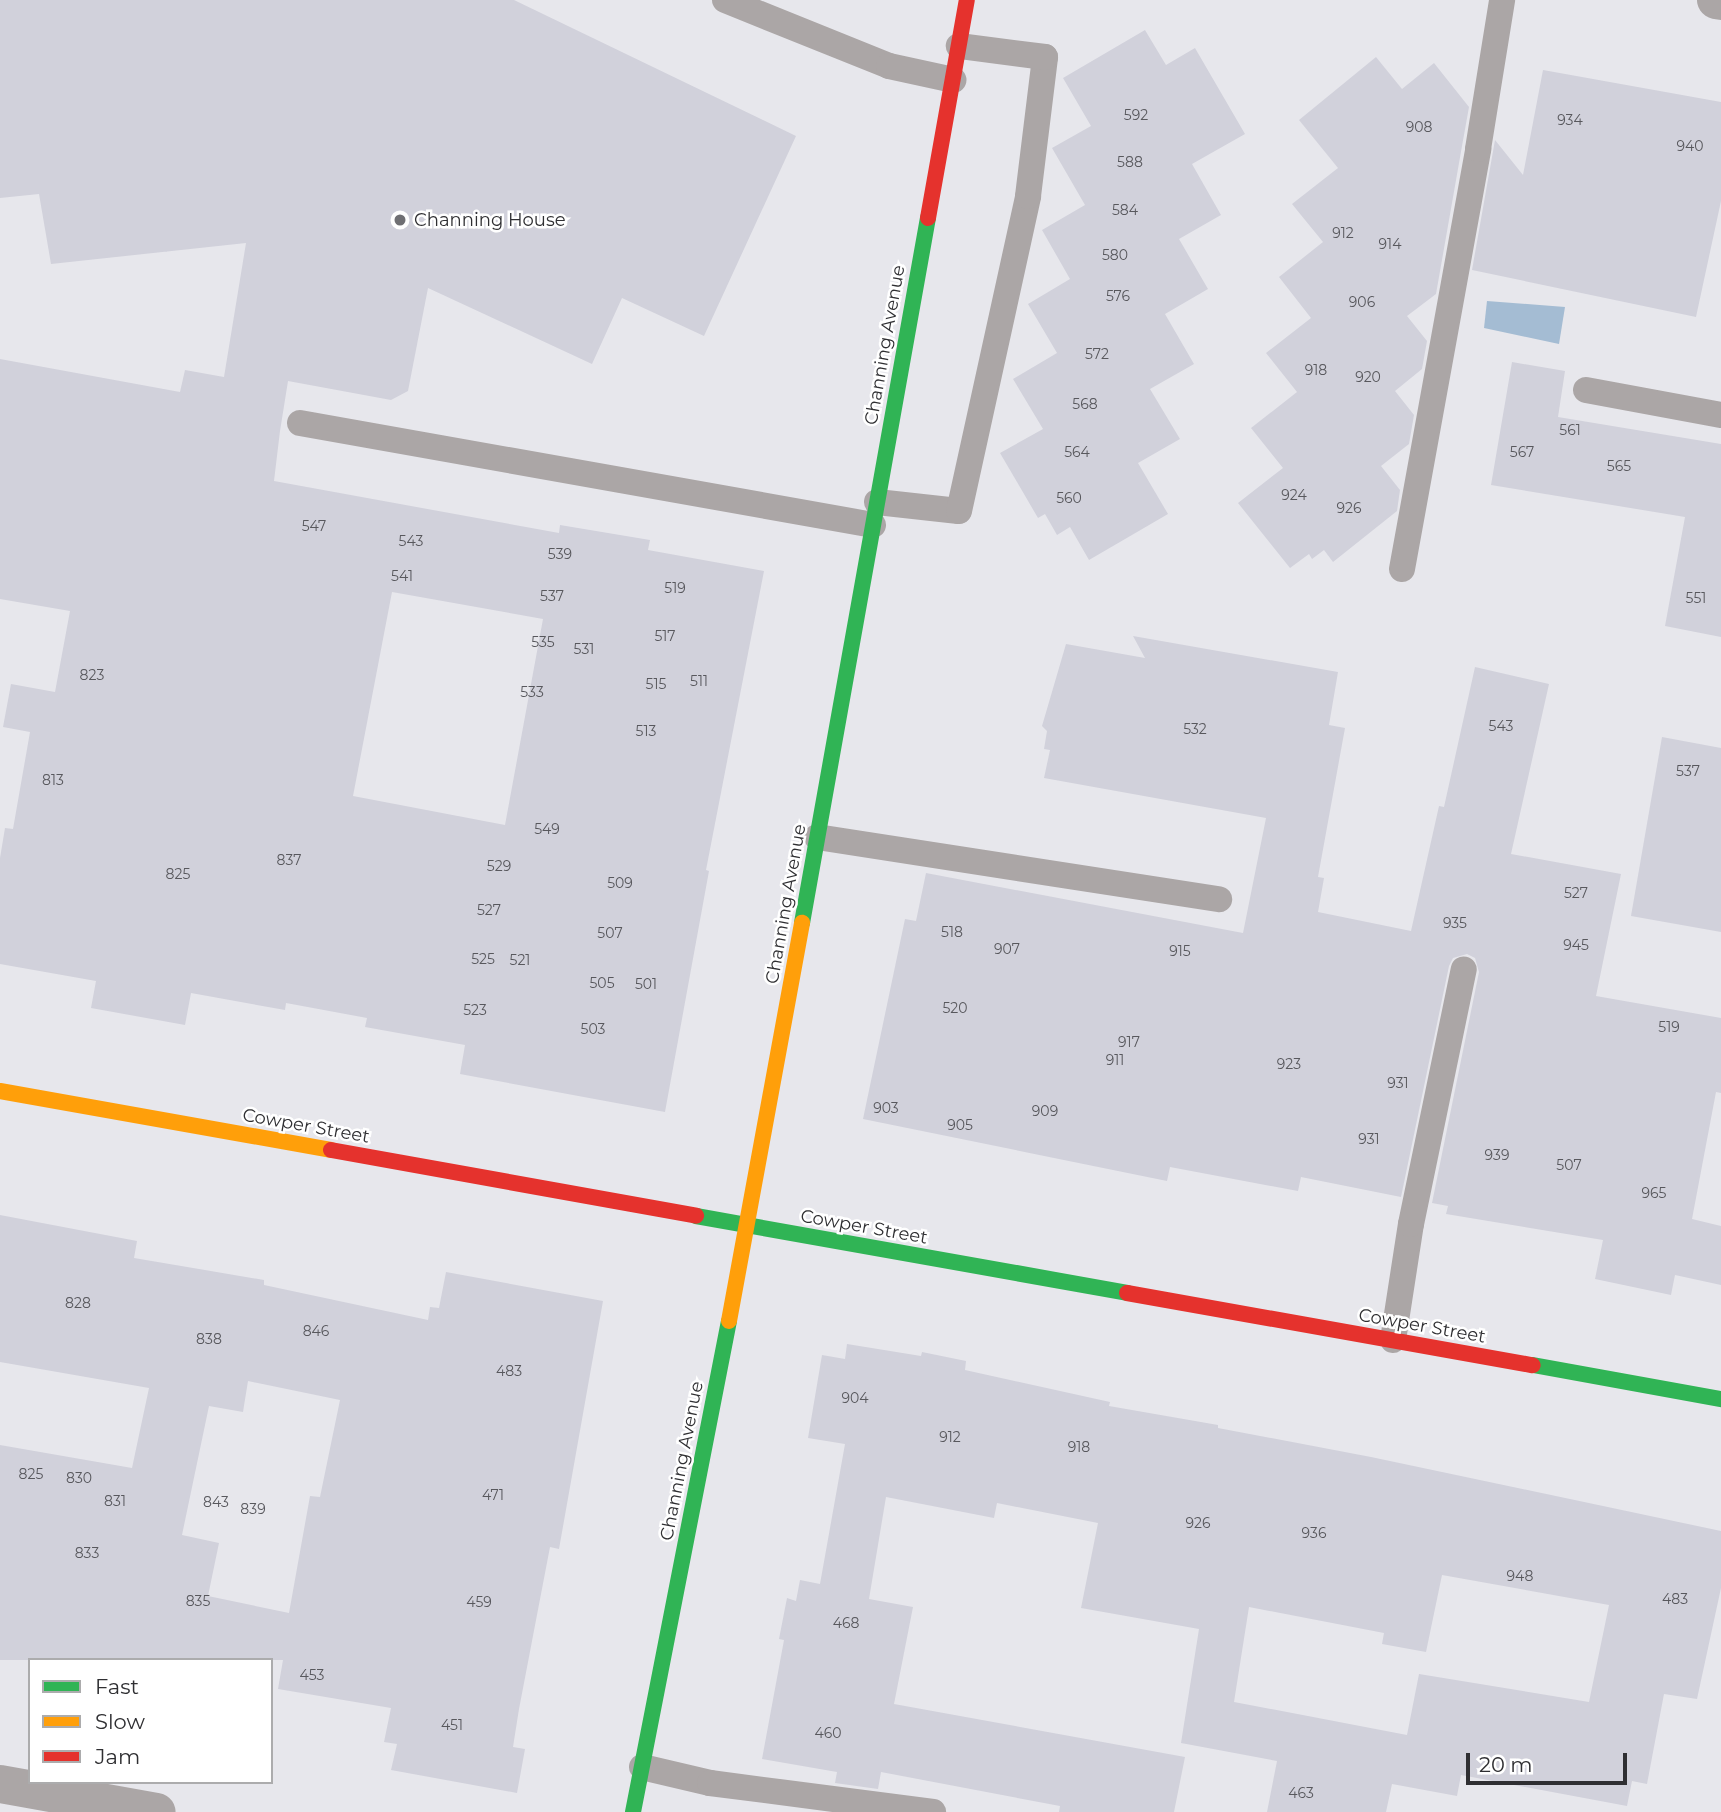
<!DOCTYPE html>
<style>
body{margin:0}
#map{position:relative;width:1721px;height:1812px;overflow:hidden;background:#e7e7ec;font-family:Montserrat,sans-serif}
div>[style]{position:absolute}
.water>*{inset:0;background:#a4bcd3}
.building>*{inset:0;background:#d1d1db}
.lane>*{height:26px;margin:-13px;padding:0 13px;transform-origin:13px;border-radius:13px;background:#aba6a6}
.street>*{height:38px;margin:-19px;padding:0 19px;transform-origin:19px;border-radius:19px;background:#aba6a6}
.fast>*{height:16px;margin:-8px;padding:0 8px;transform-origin:8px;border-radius:8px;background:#30b455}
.slow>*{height:16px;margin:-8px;padding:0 8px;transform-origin:8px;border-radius:8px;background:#ff9f0a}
.jam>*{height:16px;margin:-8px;padding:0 8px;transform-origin:8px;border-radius:8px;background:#e5322d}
.dots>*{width:19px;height:19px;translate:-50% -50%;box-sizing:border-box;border:4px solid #fff;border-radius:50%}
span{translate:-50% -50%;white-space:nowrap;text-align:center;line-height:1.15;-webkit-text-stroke:5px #fff;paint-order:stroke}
.number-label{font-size:14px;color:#58585d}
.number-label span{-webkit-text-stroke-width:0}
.poi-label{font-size:18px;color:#2f2f32}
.left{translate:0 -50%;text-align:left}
.street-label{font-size:18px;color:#2f2f32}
.legend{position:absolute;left:28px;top:1658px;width:245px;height:126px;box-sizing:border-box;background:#fff;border:2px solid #acacad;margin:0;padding:9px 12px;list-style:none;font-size:21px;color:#2f2f32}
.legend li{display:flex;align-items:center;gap:14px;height:35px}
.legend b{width:35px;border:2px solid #acacad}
.scale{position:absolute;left:1466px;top:1753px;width:161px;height:32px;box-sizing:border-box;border:4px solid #2f2f32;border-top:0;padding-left:9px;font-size:21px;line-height:24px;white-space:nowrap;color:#2f2f32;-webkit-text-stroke:5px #fff;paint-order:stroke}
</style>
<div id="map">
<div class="water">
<div style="clip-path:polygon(1487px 301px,1565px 307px,1559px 344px,1484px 328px)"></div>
</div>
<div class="building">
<div style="clip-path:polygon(evenodd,0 0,514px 0,796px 136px,704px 336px,622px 298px,592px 364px,428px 288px,408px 391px,391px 400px,288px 381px,280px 431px,274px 481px,559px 533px,560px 525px,650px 540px,648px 550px,764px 571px,706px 870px,709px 871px,665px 1112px,460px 1074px,465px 1045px,365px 1027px,367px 1018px,286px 1003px,285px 1010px,191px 993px,185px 1025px,91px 1008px,96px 981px,0 964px,0 858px,5px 828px,13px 829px,30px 732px,3px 727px,11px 684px,55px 692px,70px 611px,0 599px,0 359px,180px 392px,185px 370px,224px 377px,246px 243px,51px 264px,39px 194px,0 198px,0 0,392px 592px,543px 619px,505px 825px,353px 796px,392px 592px)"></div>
<div style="clip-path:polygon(1145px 30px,1166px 65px,1195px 48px,1245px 134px,1192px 164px,1221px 215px,1179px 239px,1208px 289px,1165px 314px,1194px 364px,1150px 389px,1180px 439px,1138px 463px,1168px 514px,1089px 560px,1070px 527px,1057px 535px,1045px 514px,1038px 518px,1000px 453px,1043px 429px,1013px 379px,1057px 353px,1028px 304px,1070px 279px,1042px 230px,1085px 205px,1052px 148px,1091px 126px,1063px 78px)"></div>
<div style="clip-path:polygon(1376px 57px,1402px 89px,1434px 63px,1469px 107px,1462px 146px,1436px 294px,1407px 316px,1427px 341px,1422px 369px,1395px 391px,1414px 415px,1409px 444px,1381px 466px,1400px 490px,1397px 511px,1333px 562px,1324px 550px,1312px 559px,1309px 554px,1290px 568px,1238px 503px,1283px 468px,1251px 428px,1297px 392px,1266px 353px,1311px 318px,1279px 277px,1323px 242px,1292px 204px,1338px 168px,1299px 120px)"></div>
<div style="clip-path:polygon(1543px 70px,1721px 102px,1721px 201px,1696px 317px,1472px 270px,1495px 140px,1523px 175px)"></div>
<div style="clip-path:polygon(1512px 362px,1565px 371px,1558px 417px,1721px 444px,1721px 637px,1665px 626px,1685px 517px,1491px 485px)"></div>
<div style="clip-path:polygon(1133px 636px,1338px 672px,1329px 725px,1345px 728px,1318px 877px,1324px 878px,1318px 912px,1411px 931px,1439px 806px,1444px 807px,1475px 667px,1549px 684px,1511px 854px,1621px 874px,1596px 996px,1721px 1018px,1721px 1093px,1716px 1092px,1692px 1219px,1721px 1226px,1721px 1285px,1675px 1275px,1671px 1295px,1595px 1279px,1603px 1240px,1446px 1214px,1448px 1206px,1432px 1203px,1479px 972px,1475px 958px,1467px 954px,1453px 958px,1449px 966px,1401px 1197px,1301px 1177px,1298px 1191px,1170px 1167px,1167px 1181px,863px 1119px,905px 919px,916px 921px,926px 873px,1243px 933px,1266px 818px,1044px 778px,1050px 750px,1044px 749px,1047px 731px,1042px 726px,1066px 644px,1145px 658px)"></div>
<div style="clip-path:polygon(1662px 737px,1721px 748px,1721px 932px,1631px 916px)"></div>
<div style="clip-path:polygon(evenodd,0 1215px,137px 1241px,134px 1258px,264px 1280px,264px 1285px,428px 1320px,430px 1307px,439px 1308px,446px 1272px,603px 1301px,559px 1549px,550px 1547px,519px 1709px,513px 1747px,525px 1749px,517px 1793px,391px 1770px,397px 1744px,384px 1742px,391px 1708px,278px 1689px,283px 1660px,0 1660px,0 1445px,132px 1468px,149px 1388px,0 1362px,0 1215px,248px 1381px,340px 1400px,320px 1497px,310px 1496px,289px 1613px,208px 1596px,219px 1543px,182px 1535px,209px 1406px,243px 1412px,248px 1381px)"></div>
<div style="clip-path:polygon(evenodd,847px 1344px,921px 1356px,922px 1352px,966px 1361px,965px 1370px,1110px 1402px,1109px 1406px,1218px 1425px,1218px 1428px,1371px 1457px,1721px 1531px,1721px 1588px,1697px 1699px,1664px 1694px,1647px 1784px,1632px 1781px,1627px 1806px,1461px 1775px,1457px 1796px,1392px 1784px,1386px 1812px,1267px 1812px,1277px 1761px,1181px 1743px,1199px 1629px,1081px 1608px,1098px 1523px,997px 1503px,994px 1518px,886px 1497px,869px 1599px,913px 1607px,894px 1704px,1185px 1757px,1174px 1812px,1059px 1812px,1060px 1806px,881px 1772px,878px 1789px,835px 1783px,837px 1772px,762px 1759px,784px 1640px,779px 1639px,787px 1598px,796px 1601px,800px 1580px,820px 1584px,845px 1444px,808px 1438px,822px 1355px,845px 1359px,847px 1344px,1442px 1575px,1609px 1605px,1589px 1702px,1419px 1674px,1407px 1735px,1234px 1702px,1249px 1607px,1384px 1633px,1382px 1644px,1426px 1652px,1442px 1575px)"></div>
</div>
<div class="lane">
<div style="left:725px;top:0;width:177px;rotate:21.9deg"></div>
<div style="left:889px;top:66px;width:66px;rotate:12.3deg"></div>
<div style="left:1586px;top:390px;width:137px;rotate:10.5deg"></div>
<div style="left:300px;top:423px;width:582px;rotate:10.09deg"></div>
<div style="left:877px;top:502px;width:82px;rotate:6.3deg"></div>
<div style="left:959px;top:511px;width:322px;rotate:-77.6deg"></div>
<div style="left:1028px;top:196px;width:140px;rotate:-83deg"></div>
<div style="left:1045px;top:57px;width:87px;rotate:-172.7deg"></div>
<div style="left:1402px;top:569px;width:427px;rotate:-79.7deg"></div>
<div style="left:1478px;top:149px;width:151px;rotate:-80.8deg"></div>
<div style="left:817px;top:837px;width:407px;rotate:8.8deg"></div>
<div style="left:1393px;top:1340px;width:117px;rotate:-81.2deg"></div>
<div style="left:1411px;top:1224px;width:260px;rotate:-78.3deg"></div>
<div style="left:642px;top:1767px;width:70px;rotate:13.2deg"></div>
<div style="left:710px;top:1783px;width:225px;rotate:7.4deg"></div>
</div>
<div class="street">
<div style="left:1716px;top:0;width:5px;rotate:11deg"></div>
<div style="left:0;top:1784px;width:159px;rotate:10.1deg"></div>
</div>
<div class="fast">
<div style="left:802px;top:923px;width:716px;rotate:-79.87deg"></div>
<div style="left:696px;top:1216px;width:438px;rotate:10.1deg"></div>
<div style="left:1533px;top:1365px;width:191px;rotate:10.3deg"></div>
<div style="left:633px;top:1812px;width:500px;rotate:-78.94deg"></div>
</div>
<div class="slow">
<div style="left:0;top:1091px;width:336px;rotate:10.1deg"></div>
<div style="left:729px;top:1321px;width:405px;rotate:-79.6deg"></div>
</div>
<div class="jam">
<div style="left:928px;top:218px;width:221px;rotate:-79.9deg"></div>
<div style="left:331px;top:1150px;width:371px;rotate:10.2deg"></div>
<div style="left:1127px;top:1293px;width:412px;rotate:10.1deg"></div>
</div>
<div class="dots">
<div style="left:400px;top:220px;background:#6f6f73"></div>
</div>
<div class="number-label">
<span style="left:1136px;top:115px">592</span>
<span style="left:1570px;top:120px">934</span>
<span style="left:1419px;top:127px">908</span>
<span style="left:1690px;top:146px">940</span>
<span style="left:1130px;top:162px">588</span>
<span style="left:1125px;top:210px">584</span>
<span style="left:1343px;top:233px">912</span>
<span style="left:1390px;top:244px">914</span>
<span style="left:1115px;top:255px">580</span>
<span style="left:1118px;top:296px">576</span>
<span style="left:1362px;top:302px">906</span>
<span style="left:1097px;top:354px">572</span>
<span style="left:1316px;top:370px">918</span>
<span style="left:1368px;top:377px">920</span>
<span style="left:1085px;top:404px">568</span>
<span style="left:1570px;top:430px">561</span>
<span style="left:1077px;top:452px">564</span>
<span style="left:1522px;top:452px">567</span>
<span style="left:1619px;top:466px">565</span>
<span style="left:1294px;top:495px">924</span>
<span style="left:1069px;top:498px">560</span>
<span style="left:1349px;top:508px">926</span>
<span style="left:314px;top:526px">547</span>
<span style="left:411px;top:541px">543</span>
<span style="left:560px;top:554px">539</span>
<span style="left:402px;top:576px">541</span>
<span style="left:675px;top:588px">519</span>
<span style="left:552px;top:596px">537</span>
<span style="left:1696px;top:598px">551</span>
<span style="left:665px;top:636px">517</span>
<span style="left:543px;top:642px">535</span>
<span style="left:584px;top:649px">531</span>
<span style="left:92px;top:675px">823</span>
<span style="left:699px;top:681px">511</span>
<span style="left:656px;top:684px">515</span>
<span style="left:532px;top:692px">533</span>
<span style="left:1501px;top:726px">543</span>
<span style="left:1195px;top:729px">532</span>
<span style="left:646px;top:731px">513</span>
<span style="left:1688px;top:771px">537</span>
<span style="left:53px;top:780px">813</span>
<span style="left:547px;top:829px">549</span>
<span style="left:289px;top:860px">837</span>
<span style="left:499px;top:866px">529</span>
<span style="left:178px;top:874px">825</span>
<span style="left:620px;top:883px">509</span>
<span style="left:1576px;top:893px">527</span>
<span style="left:489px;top:910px">527</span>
<span style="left:1455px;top:923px">935</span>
<span style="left:952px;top:932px">518</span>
<span style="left:610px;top:933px">507</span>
<span style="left:1576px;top:945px">945</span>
<span style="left:1007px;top:949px">907</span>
<span style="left:1180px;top:951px">915</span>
<span style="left:483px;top:959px">525</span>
<span style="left:520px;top:960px">521</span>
<span style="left:602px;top:983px">505</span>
<span style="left:646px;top:984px">501</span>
<span style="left:955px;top:1008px">520</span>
<span style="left:475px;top:1010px">523</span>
<span style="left:1669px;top:1027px">519</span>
<span style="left:593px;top:1029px">503</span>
<span style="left:1129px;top:1042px">917</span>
<span style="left:1115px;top:1060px">911</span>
<span style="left:1289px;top:1064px">923</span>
<span style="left:1398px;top:1083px">931</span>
<span style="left:886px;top:1108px">903</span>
<span style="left:1045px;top:1111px">909</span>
<span style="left:960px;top:1125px">905</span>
<span style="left:1369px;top:1139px">931</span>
<span style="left:1497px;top:1155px">939</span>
<span style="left:1569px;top:1165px">507</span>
<span style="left:1654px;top:1193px">965</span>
<span style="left:78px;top:1303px">828</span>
<span style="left:316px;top:1331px">846</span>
<span style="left:209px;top:1339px">838</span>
<span style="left:509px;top:1371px">483</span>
<span style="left:855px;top:1398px">904</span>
<span style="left:950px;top:1437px">912</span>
<span style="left:1079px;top:1447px">918</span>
<span style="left:31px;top:1474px">825</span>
<span style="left:79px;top:1478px">830</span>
<span style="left:493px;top:1495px">471</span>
<span style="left:115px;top:1501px">831</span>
<span style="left:216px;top:1502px">843</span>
<span style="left:253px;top:1509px">839</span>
<span style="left:1198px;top:1523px">926</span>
<span style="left:1314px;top:1533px">936</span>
<span style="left:87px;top:1553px">833</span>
<span style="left:1520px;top:1576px">948</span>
<span style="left:1675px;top:1599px">483</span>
<span style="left:198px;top:1601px">835</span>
<span style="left:479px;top:1602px">459</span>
<span style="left:846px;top:1623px">468</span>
<span style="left:312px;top:1675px">453</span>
<span style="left:452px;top:1725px">451</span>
<span style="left:828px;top:1733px">460</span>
<span style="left:1301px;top:1793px">463</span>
</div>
<div class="poi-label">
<span class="left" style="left:414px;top:220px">Channing House</span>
</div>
<div class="street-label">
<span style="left:885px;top:345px;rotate:-80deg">Channing Avenue</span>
<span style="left:786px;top:904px;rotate:-80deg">Channing Avenue</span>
<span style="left:306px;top:1126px;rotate:10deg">Cowper Street</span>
<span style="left:864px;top:1227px;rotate:10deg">Cowper Street</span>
<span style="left:1422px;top:1326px;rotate:10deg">Cowper Street</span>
<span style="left:682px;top:1461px;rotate:-79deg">Channing Avenue</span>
</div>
<ul class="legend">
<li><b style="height:9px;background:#30b455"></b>Fast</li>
<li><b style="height:9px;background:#ff9f0a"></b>Slow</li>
<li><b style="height:9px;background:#e5322d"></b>Jam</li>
</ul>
<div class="scale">20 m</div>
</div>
